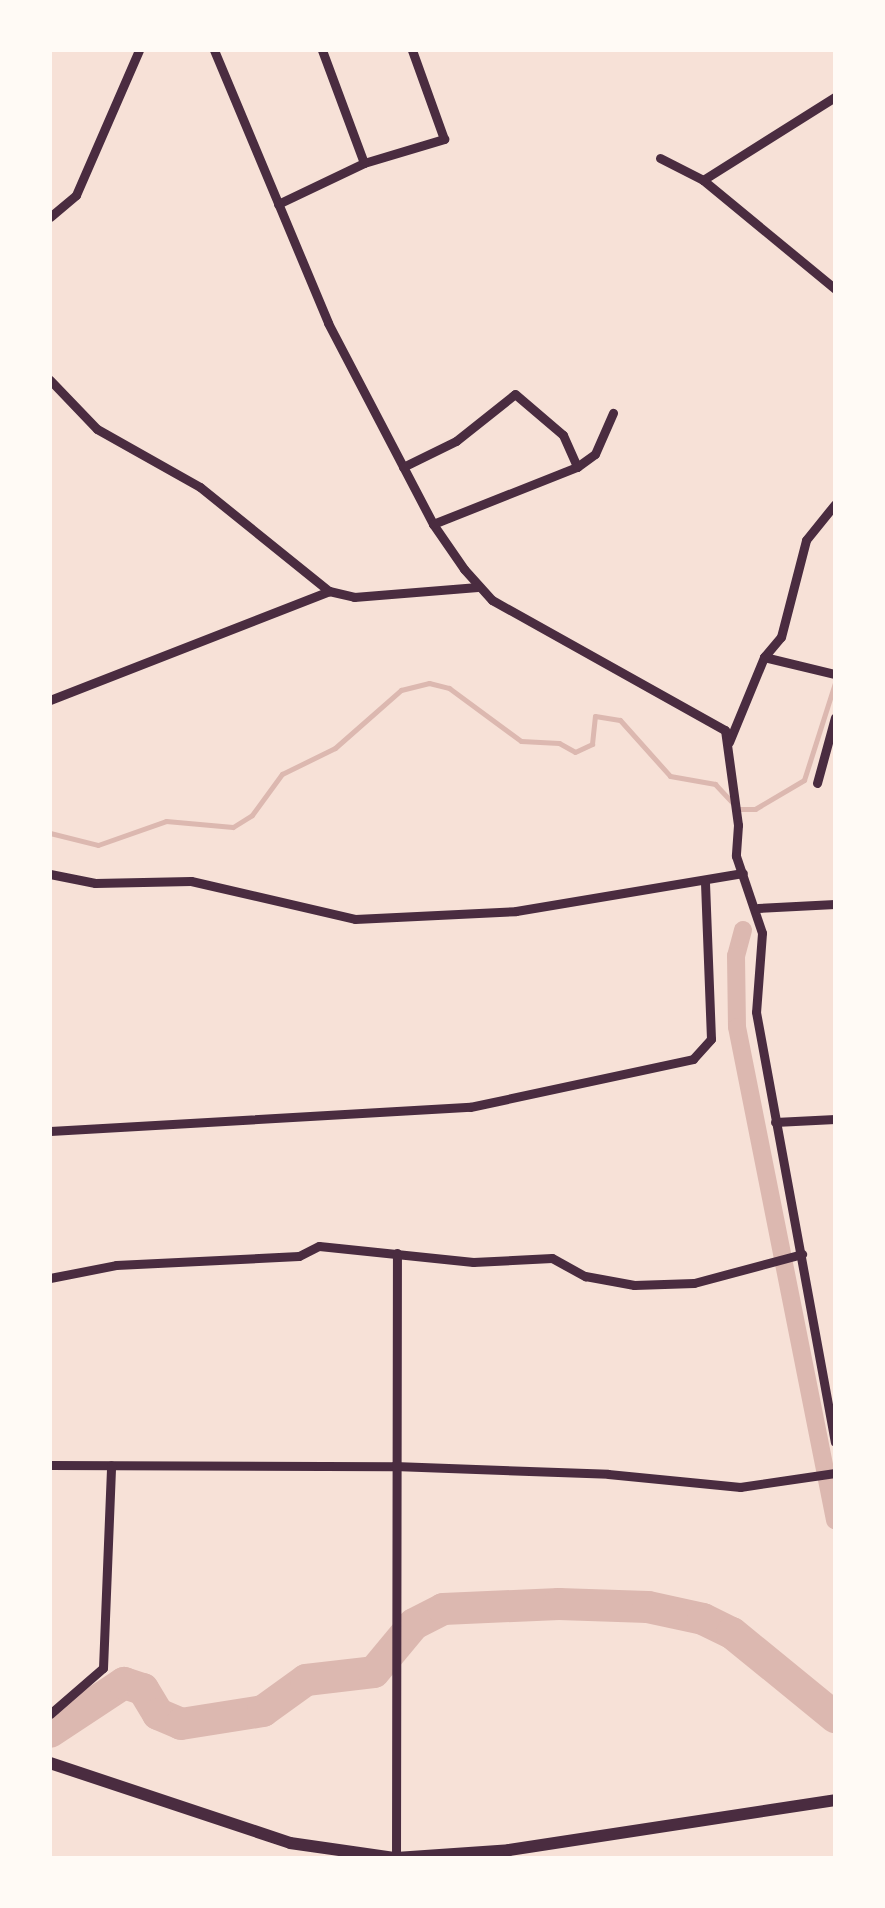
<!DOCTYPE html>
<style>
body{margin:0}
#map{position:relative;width:885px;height:1908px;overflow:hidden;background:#f7e1d7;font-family:Montserrat,sans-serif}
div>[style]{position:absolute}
.stream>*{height:5px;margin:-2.5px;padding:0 2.5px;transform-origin:2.5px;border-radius:2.5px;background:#dcb8b0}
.canal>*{height:18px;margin:-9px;padding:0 9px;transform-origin:9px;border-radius:9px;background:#dcb8b0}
.river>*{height:32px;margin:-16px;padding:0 16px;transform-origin:16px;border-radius:16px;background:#dcb8b0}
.minor>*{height:9px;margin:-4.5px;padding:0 4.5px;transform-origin:4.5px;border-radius:4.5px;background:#4a2c40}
.secondary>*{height:12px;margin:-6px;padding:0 6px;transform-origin:6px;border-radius:6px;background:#4a2c40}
span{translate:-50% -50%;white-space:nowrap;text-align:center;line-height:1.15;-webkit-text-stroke:10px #fffaf5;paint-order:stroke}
.frame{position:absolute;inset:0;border:52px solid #fffaf5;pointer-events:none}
</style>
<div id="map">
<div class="stream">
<div style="left:50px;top:833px;width:49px;rotate:14deg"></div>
<div style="left:98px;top:845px;width:72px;rotate:-19.4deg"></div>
<div style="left:166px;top:821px;width:67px;rotate:5.1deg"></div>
<div style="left:233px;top:827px;width:22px;rotate:-32deg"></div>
<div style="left:252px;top:815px;width:51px;rotate:-53.8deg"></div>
<div style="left:282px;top:774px;width:59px;rotate:-26.1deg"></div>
<div style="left:335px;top:748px;width:88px;rotate:-41.3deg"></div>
<div style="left:401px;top:690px;width:29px;rotate:-14deg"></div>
<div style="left:429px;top:683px;width:21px;rotate:14deg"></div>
<div style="left:449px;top:688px;width:89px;rotate:36.4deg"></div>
<div style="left:521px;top:741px;width:38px;rotate:3deg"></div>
<div style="left:559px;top:743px;width:18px;rotate:29deg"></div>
<div style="left:575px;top:752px;width:19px;rotate:-25deg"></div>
<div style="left:592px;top:744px;width:28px;rotate:-84deg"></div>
<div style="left:595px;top:716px;width:25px;rotate:9deg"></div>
<div style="left:620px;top:720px;width:75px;rotate:48.2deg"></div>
<div style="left:670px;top:776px;width:46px;rotate:10.1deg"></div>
<div style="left:715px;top:784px;width:34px;rotate:47deg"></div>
<div style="left:738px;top:809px;width:17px"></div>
<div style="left:755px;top:809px;width:57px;rotate:-30.6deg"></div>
<div style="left:804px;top:780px;width:102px;rotate:-72.3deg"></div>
</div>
<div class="canal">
<div style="left:743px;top:930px;width:27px;rotate:105deg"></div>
<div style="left:736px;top:956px;width:71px;rotate:89.2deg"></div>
<div style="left:737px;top:1027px;width:503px;rotate:78.76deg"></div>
</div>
<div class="river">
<div style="left:50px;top:1732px;width:89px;rotate:-33.5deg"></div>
<div style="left:124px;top:1683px;width:20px;rotate:18deg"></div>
<div style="left:143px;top:1689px;width:29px;rotate:59deg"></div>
<div style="left:158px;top:1714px;width:25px;rotate:23deg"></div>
<div style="left:181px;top:1724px;width:83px;rotate:-9deg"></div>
<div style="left:263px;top:1711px;width:53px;rotate:-35.8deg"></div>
<div style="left:306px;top:1680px;width:68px;rotate:-6.7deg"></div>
<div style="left:374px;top:1672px;width:62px;rotate:-50.2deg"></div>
<div style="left:414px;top:1624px;width:33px;rotate:-27deg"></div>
<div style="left:443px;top:1609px;width:116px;rotate:-2.5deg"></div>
<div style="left:559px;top:1604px;width:89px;rotate:1.9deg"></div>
<div style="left:648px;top:1607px;width:56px;rotate:12.3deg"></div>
<div style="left:703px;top:1619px;width:32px;rotate:26deg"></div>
<div style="left:732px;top:1633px;width:133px;rotate:39.2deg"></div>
</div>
<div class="minor">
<div style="left:214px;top:50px;width:296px;rotate:67.3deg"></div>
<div style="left:328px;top:323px;width:227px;rotate:62.4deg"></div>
<div style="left:433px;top:524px;width:55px;rotate:55.4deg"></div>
<div style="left:464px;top:569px;width:42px;rotate:47.9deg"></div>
<div style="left:492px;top:600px;width:267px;rotate:29.2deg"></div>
<div style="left:725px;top:730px;width:96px;rotate:82.2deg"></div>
<div style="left:738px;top:825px;width:31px;rotate:94deg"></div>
<div style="left:736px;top:856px;width:81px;rotate:71.3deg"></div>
<div style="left:762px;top:933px;width:79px;rotate:94.3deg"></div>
<div style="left:756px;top:1012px;width:437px;rotate:79.6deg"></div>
<div style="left:660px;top:158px;width:48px;rotate:27.1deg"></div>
<div style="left:703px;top:180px;width:171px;rotate:39.5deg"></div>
<div style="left:364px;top:163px;width:84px;rotate:-16.7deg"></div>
<div style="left:444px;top:139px;width:95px;rotate:-109.8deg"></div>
<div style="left:703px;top:180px;width:156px;rotate:-32.2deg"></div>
<div style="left:278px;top:204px;width:95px;rotate:-25.5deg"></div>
<div style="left:364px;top:163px;width:121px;rotate:-110.4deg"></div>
<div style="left:50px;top:217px;width:34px;rotate:-40deg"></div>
<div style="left:76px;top:195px;width:158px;rotate:-66.5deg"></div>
<div style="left:50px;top:380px;width:68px;rotate:46.2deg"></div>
<div style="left:97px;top:429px;width:118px;rotate:29.4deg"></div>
<div style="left:200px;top:487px;width:166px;rotate:38.9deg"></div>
<div style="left:329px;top:591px;width:26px;rotate:13deg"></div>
<div style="left:354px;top:597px;width:124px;rotate:-4.6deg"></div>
<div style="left:403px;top:467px;width:59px;rotate:-26.1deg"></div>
<div style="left:456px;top:441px;width:75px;rotate:-38.5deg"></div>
<div style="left:515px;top:394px;width:63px;rotate:40.5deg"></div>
<div style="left:563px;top:435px;width:35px;rotate:66deg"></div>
<div style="left:433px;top:524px;width:155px;rotate:-21.6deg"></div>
<div style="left:577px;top:467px;width:22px;rotate:-36deg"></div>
<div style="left:595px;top:454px;width:45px;rotate:-66.3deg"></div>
<div style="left:764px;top:657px;width:73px;rotate:13.5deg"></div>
<div style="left:50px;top:700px;width:300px;rotate:-21.3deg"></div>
<div style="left:729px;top:742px;width:92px;rotate:-67.6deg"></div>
<div style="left:764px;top:657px;width:26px;rotate:-50deg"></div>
<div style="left:781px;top:637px;width:100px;rotate:-75.5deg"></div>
<div style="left:806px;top:540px;width:46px;rotate:-51.1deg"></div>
<div style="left:817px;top:783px;width:68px;rotate:-74.7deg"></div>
<div style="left:50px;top:874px;width:46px;rotate:11.3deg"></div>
<div style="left:95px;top:883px;width:96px;rotate:-1.2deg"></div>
<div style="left:191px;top:881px;width:168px;rotate:13deg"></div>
<div style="left:355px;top:919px;width:161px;rotate:-2.8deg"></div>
<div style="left:516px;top:911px;width:230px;rotate:-9.5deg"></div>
<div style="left:758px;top:908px;width:77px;rotate:-3deg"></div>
<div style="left:775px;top:1122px;width:60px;rotate:-2.9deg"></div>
<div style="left:50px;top:1131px;width:421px;rotate:-3.3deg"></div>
<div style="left:470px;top:1107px;width:228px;rotate:-12.1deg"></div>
<div style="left:693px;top:1059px;width:27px;rotate:-48deg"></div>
<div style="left:711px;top:1039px;width:159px;rotate:-92.2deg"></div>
<div style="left:50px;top:1278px;width:67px;rotate:-11.1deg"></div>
<div style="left:116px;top:1265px;width:183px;rotate:-2.8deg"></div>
<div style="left:299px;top:1256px;width:22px;rotate:-27deg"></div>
<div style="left:319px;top:1246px;width:155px;rotate:5.9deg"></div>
<div style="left:473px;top:1262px;width:79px;rotate:-2.9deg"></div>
<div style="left:552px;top:1258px;width:38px;rotate:29deg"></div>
<div style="left:585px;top:1276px;width:50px;rotate:10.4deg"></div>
<div style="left:634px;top:1285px;width:60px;rotate:-1.9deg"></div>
<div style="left:694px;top:1283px;width:112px;rotate:-15deg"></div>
<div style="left:50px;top:1465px;width:344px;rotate:0.2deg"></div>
<div style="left:394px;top:1466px;width:214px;rotate:2.1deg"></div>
<div style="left:608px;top:1474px;width:133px;rotate:5.6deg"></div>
<div style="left:740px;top:1487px;width:96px;rotate:-8.4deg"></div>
<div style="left:50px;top:1714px;width:70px;rotate:-41deg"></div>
<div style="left:103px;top:1668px;width:203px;rotate:-87.7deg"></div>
<div style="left:396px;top:1858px;width:605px;rotate:-89.91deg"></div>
</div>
<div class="secondary">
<div style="left:50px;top:1763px;width:253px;rotate:18.4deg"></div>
<div style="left:290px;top:1843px;width:107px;rotate:8.1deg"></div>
<div style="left:396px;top:1858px;width:113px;rotate:-4deg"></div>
<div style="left:509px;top:1850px;width:330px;rotate:-8.7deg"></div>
</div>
<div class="frame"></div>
</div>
